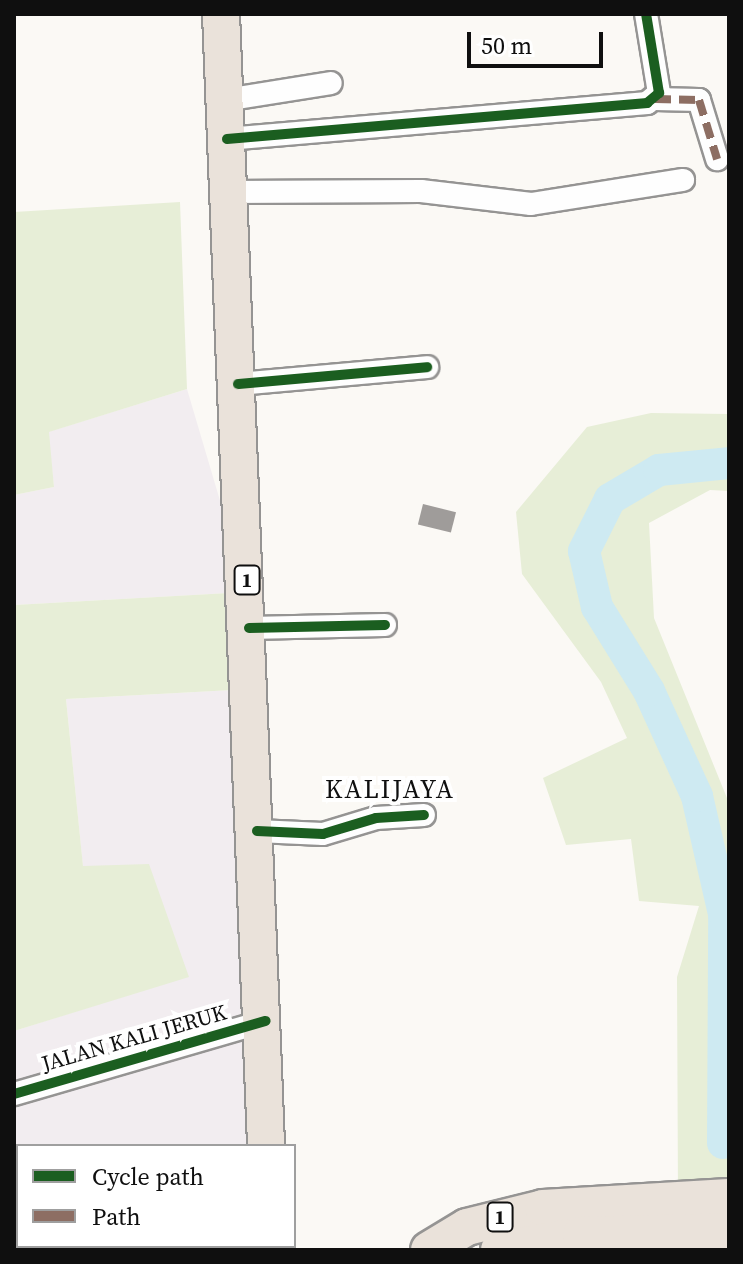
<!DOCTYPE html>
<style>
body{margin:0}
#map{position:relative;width:743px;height:1264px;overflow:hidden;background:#fbf9f5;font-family:"Source Serif 4",serif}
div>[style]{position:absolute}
.industrial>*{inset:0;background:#f2edf0}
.green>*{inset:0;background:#e7eed7}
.river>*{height:32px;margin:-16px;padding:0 16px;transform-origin:16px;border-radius:16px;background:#ceeaf2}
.building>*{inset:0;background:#9f9c9a;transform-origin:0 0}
.roads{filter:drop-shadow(2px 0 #959493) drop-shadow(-2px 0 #959493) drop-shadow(0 2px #959493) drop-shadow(0 -2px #959493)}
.minor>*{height:22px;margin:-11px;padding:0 11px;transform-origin:11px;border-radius:11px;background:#fefefe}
.trunk>*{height:36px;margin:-18px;padding:0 18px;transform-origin:18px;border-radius:18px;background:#eae2da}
.quiet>*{height:8px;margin-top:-4px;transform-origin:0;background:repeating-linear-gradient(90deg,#8d6e63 0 16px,transparent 0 24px)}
.cycleway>*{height:10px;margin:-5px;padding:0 5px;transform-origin:5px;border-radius:5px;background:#1b5e20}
span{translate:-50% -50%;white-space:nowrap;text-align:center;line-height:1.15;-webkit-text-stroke:8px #fff;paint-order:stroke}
.shield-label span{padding:2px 6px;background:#fff;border:2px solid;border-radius:6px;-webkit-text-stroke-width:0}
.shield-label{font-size:20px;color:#0f0f0f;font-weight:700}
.street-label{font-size:22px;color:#0f0f0f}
.quarter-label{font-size:26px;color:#0f0f0f;letter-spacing:2px}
.frame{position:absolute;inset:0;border:16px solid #0f0f0f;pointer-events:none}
.legend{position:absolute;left:16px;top:1144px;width:280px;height:104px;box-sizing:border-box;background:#fff;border:2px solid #9f9f9f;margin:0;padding:10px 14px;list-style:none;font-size:24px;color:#0f0f0f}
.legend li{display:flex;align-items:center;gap:16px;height:40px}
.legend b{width:40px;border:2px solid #9f9f9f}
.scale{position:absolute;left:467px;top:32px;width:136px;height:36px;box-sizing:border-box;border:4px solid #0f0f0f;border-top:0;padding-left:10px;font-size:24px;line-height:28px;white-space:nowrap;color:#0f0f0f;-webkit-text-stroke:6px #fff;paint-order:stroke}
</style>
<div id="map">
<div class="industrial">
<div style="clip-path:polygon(187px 389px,247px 592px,14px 605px,14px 495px,54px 487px,48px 432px)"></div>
<div style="clip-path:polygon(251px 689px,266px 1146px,18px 1146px,18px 1246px,274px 1250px,14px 1250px,14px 1031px,188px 976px,83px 867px,66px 699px)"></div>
</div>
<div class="green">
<div style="clip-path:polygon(180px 202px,187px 389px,49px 432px,54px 487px,14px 495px,14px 212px)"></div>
<div style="clip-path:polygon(651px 413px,729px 414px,729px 491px,710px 490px,649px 523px,654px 618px,729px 803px,729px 1197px,678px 1198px,677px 977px,699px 906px,639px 901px,631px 839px,566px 845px,543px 778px,627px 738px,601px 682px,522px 574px,516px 512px,587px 427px)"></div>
<div style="clip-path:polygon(247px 592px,251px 689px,66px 699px,83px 866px,149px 864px,189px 977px,14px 1031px,14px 605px)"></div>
</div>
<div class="river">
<div style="left:723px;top:1143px;width:229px;rotate:-89.7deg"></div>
<div style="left:724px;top:914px;width:121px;rotate:-102.9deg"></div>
<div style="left:697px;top:796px;width:115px;rotate:-114.6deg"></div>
<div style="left:649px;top:691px;width:99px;rotate:-121.8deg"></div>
<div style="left:597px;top:607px;width:57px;rotate:-103.1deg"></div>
<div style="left:584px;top:551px;width:58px;rotate:-63.4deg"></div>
<div style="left:610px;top:499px;width:57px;rotate:-30.6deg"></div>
<div style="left:659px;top:470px;width:70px;rotate:-5.7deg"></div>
</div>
<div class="building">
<div style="left:423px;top:504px;width:34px;height:21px;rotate:14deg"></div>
</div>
<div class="roads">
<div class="minor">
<div style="left:655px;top:99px;width:44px;rotate:1.3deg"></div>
<div style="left:699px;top:100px;width:62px;rotate:73deg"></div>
<div style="left:225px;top:100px;width:107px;rotate:-9.1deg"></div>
<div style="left:227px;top:139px;width:422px;rotate:-4.9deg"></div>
<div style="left:647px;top:103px;width:16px;rotate:-40deg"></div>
<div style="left:659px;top:93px;width:80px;rotate:-99.3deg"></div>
<div style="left:229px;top:192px;width:192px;rotate:-0.3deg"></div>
<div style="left:421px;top:191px;width:111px;rotate:6.7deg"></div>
<div style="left:531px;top:204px;width:154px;rotate:-9deg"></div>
<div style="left:238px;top:384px;width:190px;rotate:-5.1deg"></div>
<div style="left:249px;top:628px;width:136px;rotate:-1.3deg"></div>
<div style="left:257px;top:831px;width:66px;rotate:2.6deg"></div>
<div style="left:323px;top:834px;width:55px;rotate:-16.8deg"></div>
<div style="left:376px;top:818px;width:48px;rotate:-3.6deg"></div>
<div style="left:14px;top:1094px;width:262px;rotate:-16.2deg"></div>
</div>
<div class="trunk">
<div style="left:221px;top:14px;width:1133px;rotate:87.72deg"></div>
<div style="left:274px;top:1246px;width:4px;rotate:90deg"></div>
<div style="left:429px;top:1250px;width:44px;rotate:-31.2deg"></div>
<div style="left:467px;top:1227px;width:78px;rotate:-14deg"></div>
<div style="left:543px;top:1208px;width:186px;rotate:-3.4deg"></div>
<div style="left:499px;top:1250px;width:83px;rotate:-10.4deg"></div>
<div style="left:581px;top:1235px;width:148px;rotate:-1.5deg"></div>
</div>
</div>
<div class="quiet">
<div style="left:655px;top:99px;width:44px;rotate:1.3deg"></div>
<div style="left:699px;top:100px;width:62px;rotate:73deg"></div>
</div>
<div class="cycleway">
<div style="left:227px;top:139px;width:422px;rotate:-4.9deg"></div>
<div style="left:647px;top:103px;width:16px;rotate:-40deg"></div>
<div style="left:659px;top:93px;width:80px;rotate:-99.3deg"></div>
<div style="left:238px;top:384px;width:190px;rotate:-5.1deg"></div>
<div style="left:249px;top:628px;width:136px;rotate:-1.3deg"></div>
<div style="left:257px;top:831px;width:66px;rotate:2.6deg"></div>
<div style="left:323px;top:834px;width:55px;rotate:-16.8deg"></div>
<div style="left:376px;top:818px;width:48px;rotate:-3.6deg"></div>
<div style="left:14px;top:1094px;width:262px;rotate:-16.2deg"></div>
</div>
<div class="shield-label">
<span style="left:247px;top:580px">1</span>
<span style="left:500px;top:1217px">1</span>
</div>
<div class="street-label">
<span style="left:134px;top:1038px;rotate:-16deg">JALAN KALI JERUK</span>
</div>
<div class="quarter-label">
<span style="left:390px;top:790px">KALIJAYA</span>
</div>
<div class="frame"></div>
<ul class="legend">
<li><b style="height:10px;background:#1b5e20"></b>Cycle path</li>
<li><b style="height:10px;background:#8d6e63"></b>Path</li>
</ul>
<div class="scale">50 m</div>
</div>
